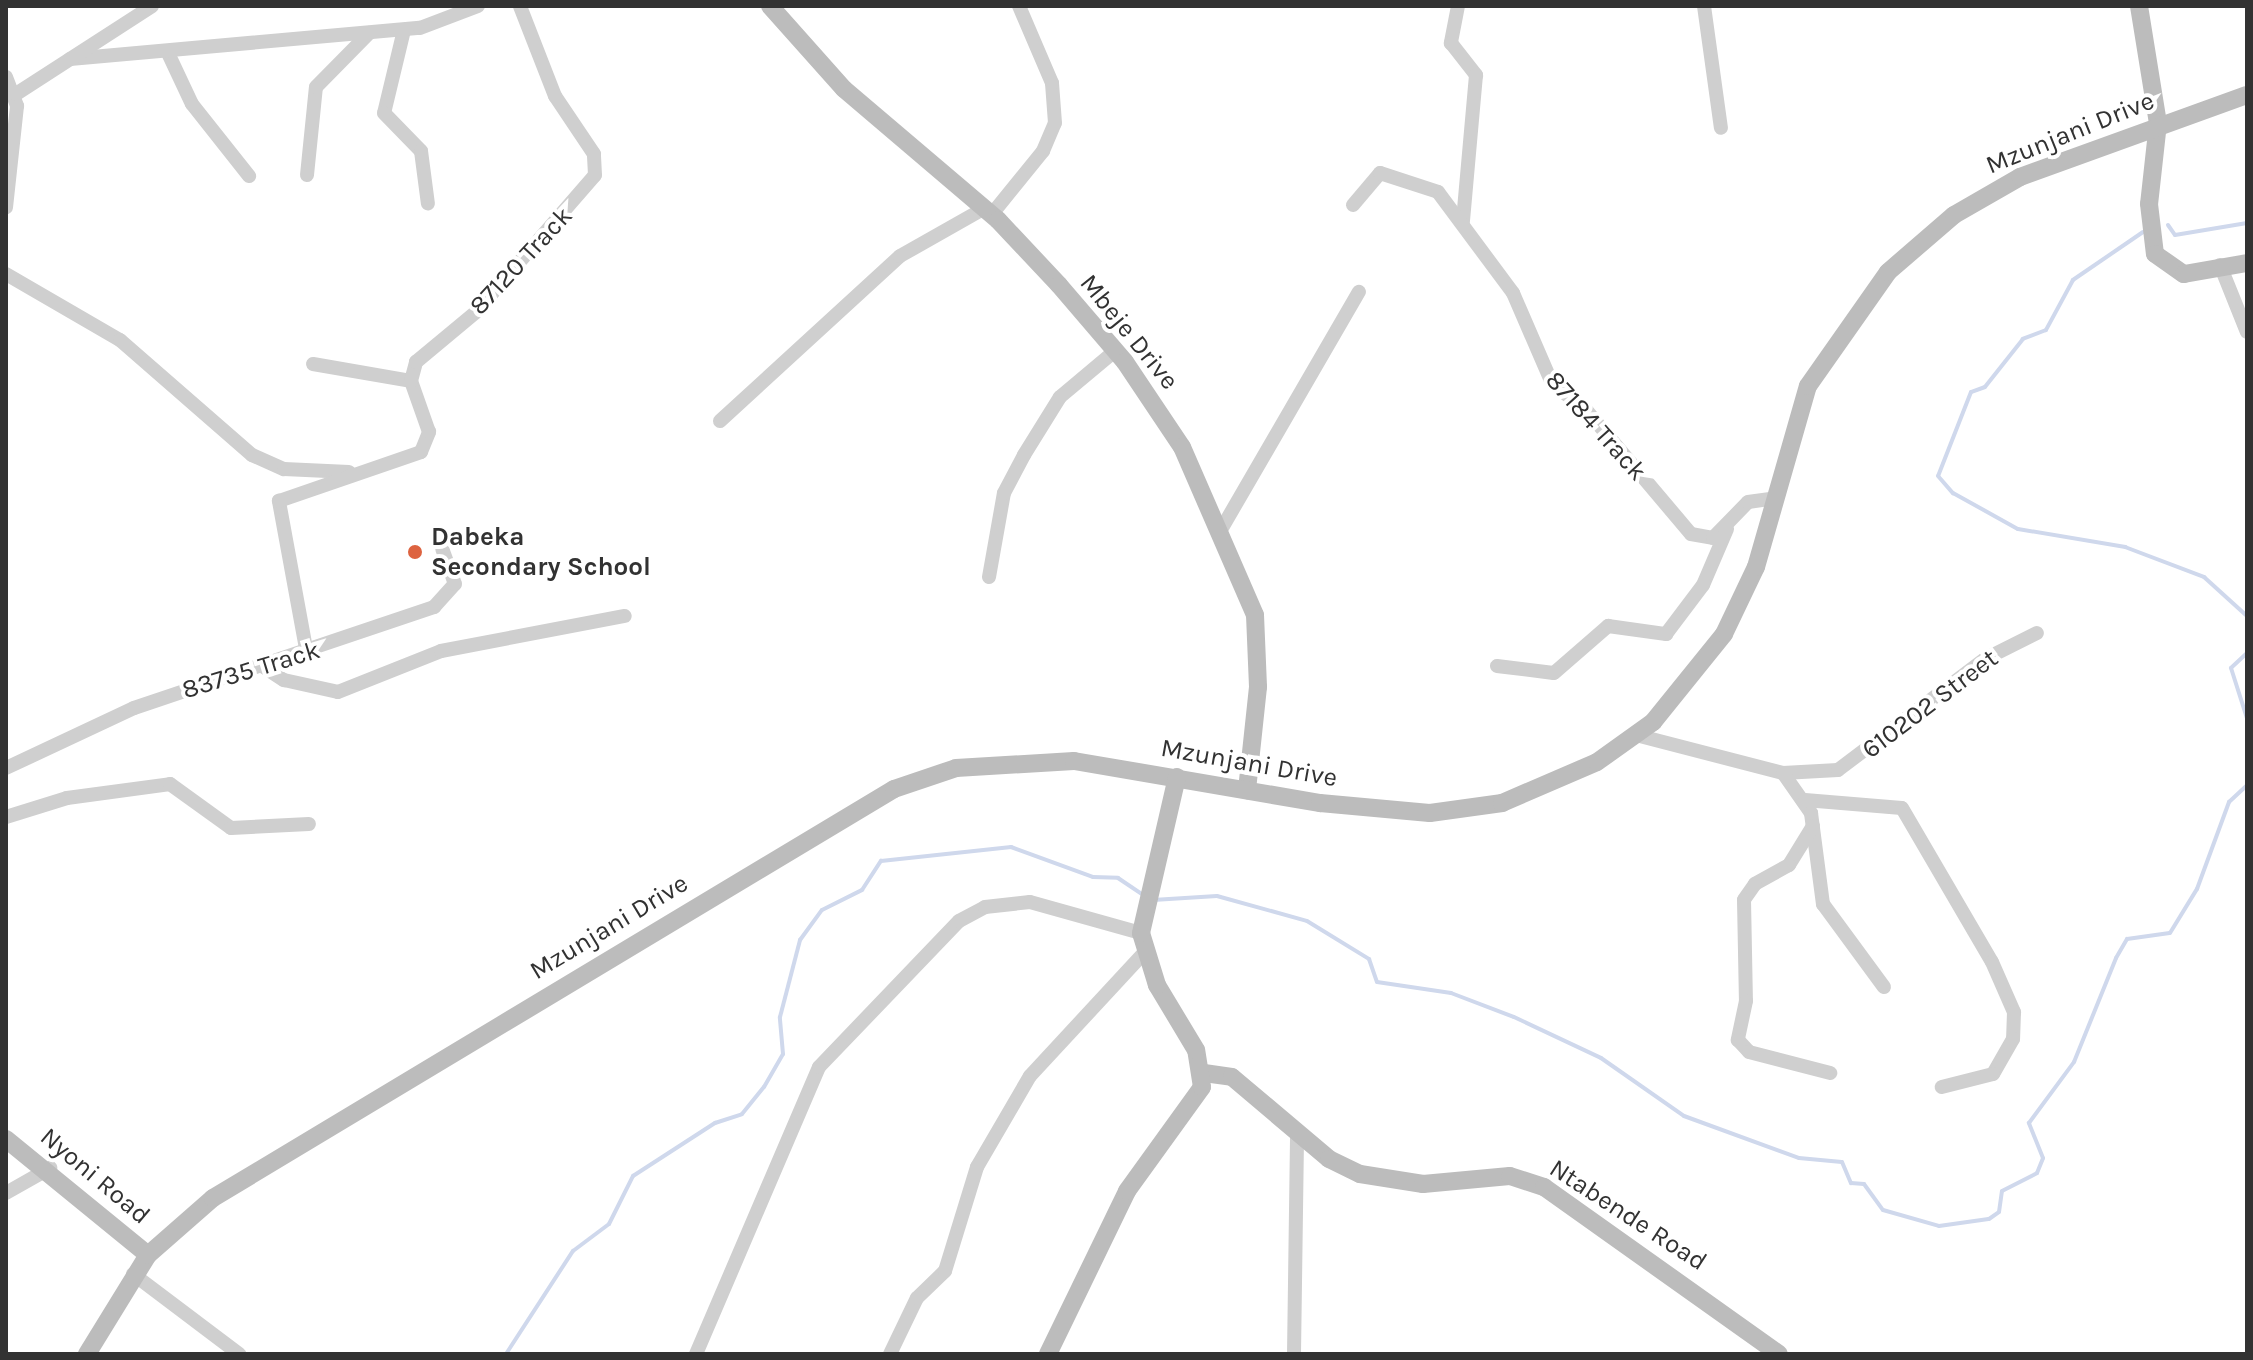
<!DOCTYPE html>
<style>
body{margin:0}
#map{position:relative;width:2253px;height:1360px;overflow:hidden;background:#fff;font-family:Karla,sans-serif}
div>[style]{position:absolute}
.stream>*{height:4px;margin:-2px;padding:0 2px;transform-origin:2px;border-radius:2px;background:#cfd8ec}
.street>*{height:14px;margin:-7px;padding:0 7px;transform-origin:7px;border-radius:7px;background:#cfcfcf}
.secondary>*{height:18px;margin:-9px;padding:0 9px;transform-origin:9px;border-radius:9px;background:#bcbcbc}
.dots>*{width:22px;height:22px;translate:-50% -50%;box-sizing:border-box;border:4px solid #fff;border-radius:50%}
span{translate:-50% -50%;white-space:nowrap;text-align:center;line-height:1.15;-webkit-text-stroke:8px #fff;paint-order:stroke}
.street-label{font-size:26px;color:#323232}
.poi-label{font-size:26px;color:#323232;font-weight:700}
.left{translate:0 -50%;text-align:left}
.frame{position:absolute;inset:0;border:8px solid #323232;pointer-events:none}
</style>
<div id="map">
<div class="stream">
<div style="left:2168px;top:225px;width:12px;rotate:55deg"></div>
<div style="left:2175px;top:235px;width:73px;rotate:-9.5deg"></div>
<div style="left:2143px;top:232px;width:85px;rotate:145.6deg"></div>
<div style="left:2073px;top:280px;width:57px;rotate:118.4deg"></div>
<div style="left:2046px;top:330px;width:25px;rotate:159deg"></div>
<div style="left:2023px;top:339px;width:61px;rotate:128.4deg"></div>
<div style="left:1985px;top:387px;width:15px;rotate:160deg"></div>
<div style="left:1971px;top:392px;width:90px;rotate:111.4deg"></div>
<div style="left:1938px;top:476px;width:23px;rotate:49deg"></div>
<div style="left:1953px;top:493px;width:74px;rotate:29deg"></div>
<div style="left:2018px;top:529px;width:109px;rotate:9.5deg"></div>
<div style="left:2125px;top:547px;width:85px;rotate:20.8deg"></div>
<div style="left:2204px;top:577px;width:58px;rotate:42.2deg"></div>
<div style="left:2247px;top:653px;width:22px;rotate:137deg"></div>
<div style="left:2231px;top:668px;width:52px;rotate:72.3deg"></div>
<div style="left:1153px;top:900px;width:64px;rotate:-3.6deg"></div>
<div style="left:1217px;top:896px;width:93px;rotate:15.5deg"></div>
<div style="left:1307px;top:921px;width:73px;rotate:31.5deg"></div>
<div style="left:1369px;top:959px;width:24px;rotate:71deg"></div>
<div style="left:1377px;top:982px;width:75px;rotate:8.5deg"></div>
<div style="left:1451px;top:993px;width:67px;rotate:20.9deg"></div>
<div style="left:1514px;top:1017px;width:96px;rotate:25.2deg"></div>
<div style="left:1601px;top:1058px;width:101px;rotate:34.9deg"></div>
<div style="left:1684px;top:1116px;width:122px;rotate:20.1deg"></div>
<div style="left:1799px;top:1158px;width:43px;rotate:5.3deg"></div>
<div style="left:1842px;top:1162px;width:23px;rotate:67deg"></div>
<div style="left:1851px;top:1183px;width:13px;rotate:4deg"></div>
<div style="left:1864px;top:1184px;width:32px;rotate:54deg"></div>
<div style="left:1883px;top:1210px;width:58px;rotate:15.9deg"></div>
<div style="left:1939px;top:1226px;width:50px;rotate:-8deg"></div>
<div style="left:1989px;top:1219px;width:12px;rotate:-35deg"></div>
<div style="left:1999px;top:1212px;width:21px;rotate:-82deg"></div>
<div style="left:2002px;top:1191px;width:39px;rotate:-27deg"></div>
<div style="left:2037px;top:1173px;width:16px;rotate:-68deg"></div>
<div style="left:2043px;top:1158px;width:38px;rotate:-112deg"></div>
<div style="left:2029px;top:1123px;width:76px;rotate:-53.6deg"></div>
<div style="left:2074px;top:1062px;width:112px;rotate:-68deg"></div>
<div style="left:2116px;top:958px;width:22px;rotate:-60deg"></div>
<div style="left:2127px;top:939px;width:43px;rotate:-7.9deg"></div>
<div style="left:2170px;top:933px;width:52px;rotate:-58.5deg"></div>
<div style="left:2197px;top:889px;width:93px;rotate:-69.8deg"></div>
<div style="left:2229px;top:802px;width:25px;rotate:-43deg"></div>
<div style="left:506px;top:1354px;width:123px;rotate:-57deg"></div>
<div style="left:573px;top:1251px;width:45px;rotate:-36.9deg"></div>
<div style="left:609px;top:1224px;width:54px;rotate:-63.4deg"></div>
<div style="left:633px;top:1176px;width:98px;rotate:-32.9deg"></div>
<div style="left:715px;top:1123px;width:28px;rotate:-18deg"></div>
<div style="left:742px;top:1114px;width:35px;rotate:-51deg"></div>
<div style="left:764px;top:1087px;width:38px;rotate:-60deg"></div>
<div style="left:783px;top:1054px;width:37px;rotate:-95deg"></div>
<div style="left:780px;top:1017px;width:80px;rotate:-75.4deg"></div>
<div style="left:800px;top:940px;width:37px;rotate:-54deg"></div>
<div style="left:822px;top:910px;width:45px;rotate:-26.6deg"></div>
<div style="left:862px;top:890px;width:35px;rotate:-57deg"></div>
<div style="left:881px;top:861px;width:131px;rotate:-6.1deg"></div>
<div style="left:1011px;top:847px;width:87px;rotate:20.1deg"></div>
<div style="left:1093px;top:877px;width:25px;rotate:2deg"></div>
<div style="left:1118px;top:878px;width:32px;rotate:34deg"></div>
</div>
<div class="street">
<div style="left:1458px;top:6px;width:38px;rotate:101deg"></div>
<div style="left:1451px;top:43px;width:41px;rotate:52deg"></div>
<div style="left:1476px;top:75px;width:147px;rotate:95.1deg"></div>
<div style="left:1704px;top:6px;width:123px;rotate:82.1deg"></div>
<div style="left:404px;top:30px;width:85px;rotate:103.5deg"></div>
<div style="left:384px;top:113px;width:53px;rotate:45.8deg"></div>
<div style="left:421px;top:151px;width:53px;rotate:82.5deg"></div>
<div style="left:168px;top:53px;width:56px;rotate:64.8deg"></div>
<div style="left:192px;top:104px;width:92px;rotate:51.6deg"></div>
<div style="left:70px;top:59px;width:351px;rotate:-5.1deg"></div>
<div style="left:420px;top:28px;width:62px;rotate:-20.8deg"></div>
<div style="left:6px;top:77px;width:31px;rotate:69deg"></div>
<div style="left:17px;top:106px;width:102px;rotate:96.2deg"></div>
<div style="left:16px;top:94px;width:162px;rotate:-32.9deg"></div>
<div style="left:307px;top:175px;width:88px;rotate:-84.2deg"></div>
<div style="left:316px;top:87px;width:76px;rotate:-45.5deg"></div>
<div style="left:1353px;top:205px;width:42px;rotate:-49.8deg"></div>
<div style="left:1380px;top:173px;width:61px;rotate:18.1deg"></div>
<div style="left:1438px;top:192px;width:126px;rotate:53.4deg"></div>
<div style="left:1513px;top:293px;width:98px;rotate:66.6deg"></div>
<div style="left:1552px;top:383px;width:45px;rotate:38.7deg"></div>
<div style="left:1587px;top:411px;width:161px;rotate:49.8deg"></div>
<div style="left:1691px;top:534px;width:22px;rotate:10deg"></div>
<div style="left:1713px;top:538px;width:50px;rotate:-45.8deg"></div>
<div style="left:1748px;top:502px;width:28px;rotate:-8deg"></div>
<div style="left:992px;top:214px;width:81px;rotate:-51deg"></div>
<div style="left:1043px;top:151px;width:30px;rotate:-67deg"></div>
<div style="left:1055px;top:123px;width:40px;rotate:-94.3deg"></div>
<div style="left:1052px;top:83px;width:84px;rotate:-113.2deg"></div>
<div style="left:2220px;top:265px;width:72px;rotate:68.1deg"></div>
<div style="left:6px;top:274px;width:132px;rotate:30.1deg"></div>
<div style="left:120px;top:340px;width:175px;rotate:41.1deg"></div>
<div style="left:252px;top:455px;width:35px;rotate:24deg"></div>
<div style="left:284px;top:469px;width:65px;rotate:2.6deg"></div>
<div style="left:313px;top:364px;width:99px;rotate:9.8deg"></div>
<div style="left:720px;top:421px;width:244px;rotate:-42.5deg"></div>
<div style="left:900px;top:256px;width:98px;rotate:-29.5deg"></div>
<div style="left:1222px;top:528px;width:273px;rotate:-59.9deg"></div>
<div style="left:989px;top:577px;width:85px;rotate:-79.9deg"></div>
<div style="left:1004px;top:493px;width:43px;rotate:-62.2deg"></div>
<div style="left:1024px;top:455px;width:68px;rotate:-58.2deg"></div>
<div style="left:1060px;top:397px;width:73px;rotate:-40deg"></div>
<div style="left:307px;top:654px;width:156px;rotate:-100.4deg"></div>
<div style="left:279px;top:501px;width:150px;rotate:-19deg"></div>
<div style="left:421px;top:452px;width:22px;rotate:-68deg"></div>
<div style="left:429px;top:432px;width:54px;rotate:-109.4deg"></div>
<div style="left:411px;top:381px;width:20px;rotate:-75deg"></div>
<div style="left:416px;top:362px;width:78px;rotate:-39.8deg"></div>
<div style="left:476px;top:312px;width:181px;rotate:-49deg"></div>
<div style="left:595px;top:175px;width:21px;rotate:-93deg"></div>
<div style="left:594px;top:154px;width:70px;rotate:-123.9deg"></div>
<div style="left:555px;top:96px;width:97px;rotate:-111.3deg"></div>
<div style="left:259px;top:664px;width:30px;rotate:33deg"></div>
<div style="left:284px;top:680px;width:55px;rotate:12.5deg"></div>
<div style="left:338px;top:692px;width:111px;rotate:-21.7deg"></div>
<div style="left:441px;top:651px;width:187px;rotate:-10.8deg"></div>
<div style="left:1497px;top:666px;width:57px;rotate:7deg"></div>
<div style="left:1554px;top:673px;width:72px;rotate:-41deg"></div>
<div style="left:1608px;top:626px;width:59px;rotate:7.9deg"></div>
<div style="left:1666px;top:634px;width:61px;rotate:-52.9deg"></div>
<div style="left:1703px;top:585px;width:61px;rotate:-66.8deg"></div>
<div style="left:1636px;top:735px;width:152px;rotate:14.5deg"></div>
<div style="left:1783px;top:773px;width:55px;rotate:-3.1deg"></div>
<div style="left:1838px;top:770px;width:184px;rotate:-37.1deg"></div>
<div style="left:1985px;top:659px;width:58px;rotate:-26.6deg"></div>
<div style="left:6px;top:768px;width:141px;rotate:-25.1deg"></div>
<div style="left:134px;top:708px;width:317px;rotate:-18.6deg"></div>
<div style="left:434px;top:607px;width:31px;rotate:-48deg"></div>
<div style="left:455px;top:584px;width:37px;rotate:-110deg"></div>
<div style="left:1783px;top:773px;width:49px;rotate:55deg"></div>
<div style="left:1811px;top:813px;width:92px;rotate:82.5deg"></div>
<div style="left:1823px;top:904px;width:103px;rotate:53.7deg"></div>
<div style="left:1805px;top:800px;width:97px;rotate:4.7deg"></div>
<div style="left:1902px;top:808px;width:178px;rotate:59.7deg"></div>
<div style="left:1992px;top:962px;width:55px;rotate:66.3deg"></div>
<div style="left:2014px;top:1012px;width:27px;rotate:92deg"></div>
<div style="left:2013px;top:1039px;width:40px;rotate:119.7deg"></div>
<div style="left:1993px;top:1074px;width:53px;rotate:165.7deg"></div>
<div style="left:6px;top:817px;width:64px;rotate:-17.3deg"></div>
<div style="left:67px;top:798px;width:104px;rotate:-7.7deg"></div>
<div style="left:170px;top:784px;width:75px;rotate:35.8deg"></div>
<div style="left:231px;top:828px;width:78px;rotate:-2.9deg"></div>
<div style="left:1813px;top:826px;width:46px;rotate:121.6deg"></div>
<div style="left:1789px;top:865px;width:39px;rotate:151deg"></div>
<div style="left:1755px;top:884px;width:19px;rotate:125deg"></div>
<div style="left:1744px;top:900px;width:101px;rotate:88.9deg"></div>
<div style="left:1746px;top:1001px;width:40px;rotate:102deg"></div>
<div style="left:1738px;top:1040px;width:16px;rotate:47deg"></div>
<div style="left:1749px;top:1052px;width:84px;rotate:14.5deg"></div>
<div style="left:6px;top:1193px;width:51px;rotate:-29.6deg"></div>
<div style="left:133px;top:1274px;width:133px;rotate:37deg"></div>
<div style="left:696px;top:1354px;width:312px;rotate:-66.8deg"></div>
<div style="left:819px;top:1067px;width:202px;rotate:-46.2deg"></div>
<div style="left:959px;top:921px;width:30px;rotate:-28deg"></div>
<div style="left:985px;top:907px;width:45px;rotate:-6.3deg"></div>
<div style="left:1030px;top:902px;width:115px;rotate:15.6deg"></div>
<div style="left:890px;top:1354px;width:62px;rotate:-64.3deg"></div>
<div style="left:917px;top:1298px;width:39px;rotate:-44deg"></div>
<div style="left:945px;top:1271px;width:109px;rotate:-72.9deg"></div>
<div style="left:977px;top:1167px;width:105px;rotate:-59.8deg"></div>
<div style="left:1030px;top:1076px;width:169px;rotate:-47.2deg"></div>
<div style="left:1294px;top:1354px;width:223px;rotate:-89.2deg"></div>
</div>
<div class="secondary">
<div style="left:770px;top:6px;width:111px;rotate:48.3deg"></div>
<div style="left:844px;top:89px;width:202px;rotate:40.4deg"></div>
<div style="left:998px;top:220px;width:89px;rotate:46.8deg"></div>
<div style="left:1059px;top:285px;width:101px;rotate:49.4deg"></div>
<div style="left:1125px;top:362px;width:102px;rotate:56.2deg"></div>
<div style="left:1182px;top:447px;width:183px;rotate:66.5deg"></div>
<div style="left:1255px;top:615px;width:72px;rotate:87.6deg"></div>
<div style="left:1258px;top:687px;width:104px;rotate:96.1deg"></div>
<div style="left:2139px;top:6px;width:119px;rotate:80.8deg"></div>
<div style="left:2158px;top:123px;width:81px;rotate:96.3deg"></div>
<div style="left:2149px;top:204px;width:50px;rotate:83.2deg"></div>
<div style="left:2155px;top:254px;width:35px;rotate:35deg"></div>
<div style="left:2184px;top:274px;width:64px;rotate:-9.9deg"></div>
<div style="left:1204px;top:1073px;width:28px;rotate:8deg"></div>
<div style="left:1232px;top:1077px;width:127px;rotate:40.2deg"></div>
<div style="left:1329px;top:1159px;width:34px;rotate:26deg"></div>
<div style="left:1360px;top:1174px;width:64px;rotate:9deg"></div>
<div style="left:1423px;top:1184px;width:87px;rotate:-5.3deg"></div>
<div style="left:1510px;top:1176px;width:36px;rotate:18deg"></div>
<div style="left:1544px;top:1187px;width:288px;rotate:35.4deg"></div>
<div style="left:6px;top:1139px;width:183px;rotate:39.2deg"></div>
<div style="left:87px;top:1354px;width:116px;rotate:-58.4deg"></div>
<div style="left:148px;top:1255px;width:86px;rotate:-41.2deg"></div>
<div style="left:213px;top:1198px;width:794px;rotate:-30.99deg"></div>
<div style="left:894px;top:789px;width:65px;rotate:-18.7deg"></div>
<div style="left:956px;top:768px;width:118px;rotate:-3.4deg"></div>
<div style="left:1074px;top:761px;width:250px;rotate:9.7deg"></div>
<div style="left:1320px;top:803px;width:110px;rotate:5.2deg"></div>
<div style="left:1430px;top:813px;width:73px;rotate:-7.9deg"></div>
<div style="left:1502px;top:803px;width:103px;rotate:-23.3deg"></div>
<div style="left:1597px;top:762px;width:69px;rotate:-35.5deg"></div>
<div style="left:1653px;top:722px;width:113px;rotate:-51.1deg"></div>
<div style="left:1724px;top:634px;width:74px;rotate:-64.5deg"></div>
<div style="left:1756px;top:567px;width:188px;rotate:-74deg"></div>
<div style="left:1808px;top:386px;width:139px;rotate:-54.9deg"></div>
<div style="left:1888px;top:272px;width:87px;rotate:-40.8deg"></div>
<div style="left:1954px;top:215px;width:76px;rotate:-29.9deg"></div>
<div style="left:2020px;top:177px;width:241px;rotate:-19.9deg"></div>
<div style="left:1048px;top:1354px;width:181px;rotate:-64.1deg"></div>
<div style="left:1127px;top:1191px;width:128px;rotate:-54.2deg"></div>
<div style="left:1202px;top:1087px;width:37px;rotate:-99deg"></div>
<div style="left:1196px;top:1050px;width:76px;rotate:-121deg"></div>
<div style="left:1157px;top:985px;width:54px;rotate:-107.1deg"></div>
<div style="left:1141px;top:933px;width:160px;rotate:-77deg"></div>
</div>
<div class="dots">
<div style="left:415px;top:552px;background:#dd6340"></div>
</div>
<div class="street-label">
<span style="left:2070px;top:133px;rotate:-22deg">Mzunjani Drive</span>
<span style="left:521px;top:261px;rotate:-47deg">87120 Track</span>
<span style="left:1129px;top:332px;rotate:51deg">Mbeje Drive</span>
<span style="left:1596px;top:426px;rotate:48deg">87184 Track</span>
<span style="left:251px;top:670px;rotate:-17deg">83735 Track</span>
<span style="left:1930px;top:704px;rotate:-37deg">610202 Street</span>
<span style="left:1249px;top:763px;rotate:10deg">Mzunjani Drive</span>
<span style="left:609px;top:927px;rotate:-31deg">Mzunjani Drive</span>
<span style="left:95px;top:1176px;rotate:40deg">Nyoni Road</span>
<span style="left:1628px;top:1215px;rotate:33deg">Ntabende Road</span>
</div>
<div class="poi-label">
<span class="left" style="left:431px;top:552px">Dabeka<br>Secondary School</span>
</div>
<div class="frame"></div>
</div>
